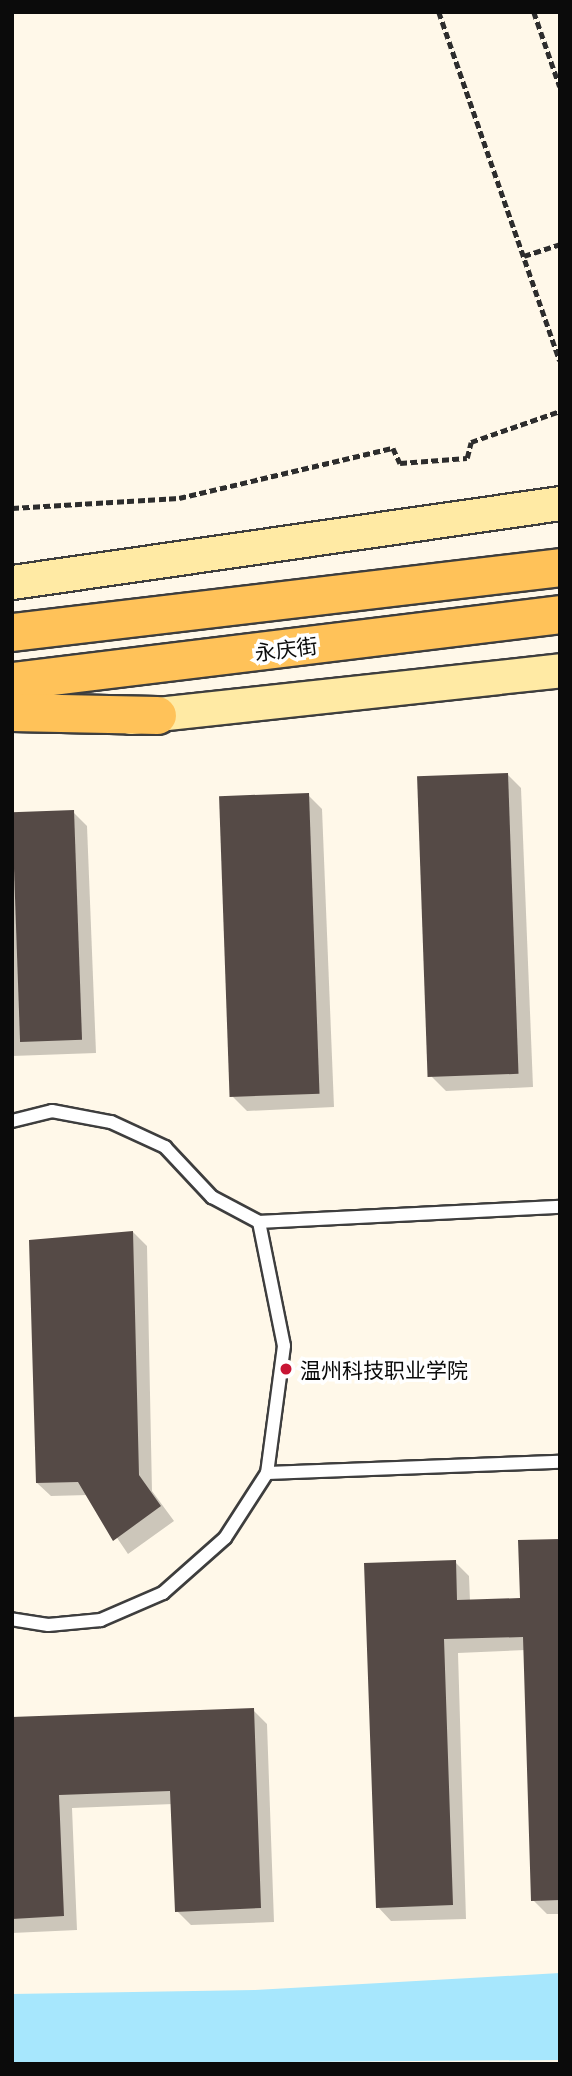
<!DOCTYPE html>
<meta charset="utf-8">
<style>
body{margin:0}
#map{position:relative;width:572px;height:2076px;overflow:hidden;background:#fff8e9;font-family:Literata,"Noto Sans SC",serif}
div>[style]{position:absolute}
.water>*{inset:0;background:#a7e7fd}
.shadow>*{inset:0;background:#0003}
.building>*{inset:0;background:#554a46;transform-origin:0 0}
.path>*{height:4.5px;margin-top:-2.25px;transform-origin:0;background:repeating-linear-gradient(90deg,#2d2d2d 0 7px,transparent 0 10.5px)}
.roads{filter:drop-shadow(2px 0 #3e3e3e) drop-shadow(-2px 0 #3e3e3e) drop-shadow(0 2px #3e3e3e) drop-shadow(0 -2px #3e3e3e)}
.service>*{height:12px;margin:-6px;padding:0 6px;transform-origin:6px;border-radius:6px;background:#fff}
.secondary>*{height:33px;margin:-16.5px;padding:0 16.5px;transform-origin:16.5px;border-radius:16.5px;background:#ffeaa4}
.primary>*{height:37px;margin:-18.5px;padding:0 18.5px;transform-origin:18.5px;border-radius:18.5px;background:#ffc259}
.dots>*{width:19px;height:19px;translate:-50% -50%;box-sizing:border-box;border:4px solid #fff;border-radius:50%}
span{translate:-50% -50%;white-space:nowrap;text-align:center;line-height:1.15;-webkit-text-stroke:7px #fff;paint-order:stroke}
.street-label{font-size:21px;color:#0b0b0b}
.poi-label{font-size:21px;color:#0b0b0b}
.left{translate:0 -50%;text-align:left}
.frame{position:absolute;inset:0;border:14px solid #0b0b0b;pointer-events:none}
</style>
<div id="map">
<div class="water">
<div style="clip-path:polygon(560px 1973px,560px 2060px,12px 2064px,12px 1994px,255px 1990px)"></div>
</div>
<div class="shadow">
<div style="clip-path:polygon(507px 774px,521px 788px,533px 1087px,446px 1091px,432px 1077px)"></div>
<div style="clip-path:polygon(308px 795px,322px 809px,334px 1107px,247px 1111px,233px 1097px)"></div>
<div style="clip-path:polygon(73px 812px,87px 826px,96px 1053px,12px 1056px,12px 815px)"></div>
<div style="clip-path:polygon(133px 1232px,147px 1246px,152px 1491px,174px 1521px,128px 1554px,88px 1495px,51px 1496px,37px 1483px)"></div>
<div style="clip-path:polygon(560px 1541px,560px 1914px,547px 1914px,533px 1900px,525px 1650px,458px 1653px,466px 1919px,391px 1921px,378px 1907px,455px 1562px,469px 1576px,470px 1601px,522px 1600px)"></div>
<div style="clip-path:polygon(253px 1710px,267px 1724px,274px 1922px,191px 1925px,177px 1911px,173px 1804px,72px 1808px,77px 1930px,12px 1933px,12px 1719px)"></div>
</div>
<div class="building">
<div style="left:508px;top:773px;width:301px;height:91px;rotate:88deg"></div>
<div style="left:309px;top:793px;width:301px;height:90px;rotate:88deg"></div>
<div style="left:74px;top:810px;width:230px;height:62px;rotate:88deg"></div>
<div style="clip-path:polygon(133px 1231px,139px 1475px,161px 1506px,113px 1541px,78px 1482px,36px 1483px,29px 1240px)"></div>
<div style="clip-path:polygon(560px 1539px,560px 1900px,531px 1901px,523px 1637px,444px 1639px,453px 1905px,376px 1908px,364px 1563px,456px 1560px,457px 1600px,520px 1598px,518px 1540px)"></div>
<div style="clip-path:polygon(254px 1708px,261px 1908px,175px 1912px,170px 1791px,59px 1795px,64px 1916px,12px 1919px,12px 1717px)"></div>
</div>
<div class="path">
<div style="left:439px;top:12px;width:369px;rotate:70.9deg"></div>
<div style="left:534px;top:12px;width:79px;rotate:70.9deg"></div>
<div style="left:524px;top:256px;width:38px;rotate:-18deg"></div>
<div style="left:12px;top:508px;width:167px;rotate:-3.4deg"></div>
<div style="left:179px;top:498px;width:220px;rotate:-13.2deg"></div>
<div style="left:393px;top:448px;width:17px;rotate:65deg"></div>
<div style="left:400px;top:463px;width:67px;rotate:-4.3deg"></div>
<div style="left:467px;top:458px;width:16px;rotate:-76deg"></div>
<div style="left:471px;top:442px;width:94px;rotate:-19.2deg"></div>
</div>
<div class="roads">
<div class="service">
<div style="left:12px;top:1121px;width:41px;rotate:-14deg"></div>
<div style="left:52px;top:1111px;width:60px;rotate:10.6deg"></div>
<div style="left:111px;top:1122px;width:60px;rotate:24.8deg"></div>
<div style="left:165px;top:1147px;width:69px;rotate:46.8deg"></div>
<div style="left:212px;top:1197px;width:53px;rotate:28deg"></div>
<div style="left:259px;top:1222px;width:126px;rotate:78.6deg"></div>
<div style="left:284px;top:1346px;width:128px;rotate:97.6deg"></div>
<div style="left:267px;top:1473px;width:77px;rotate:122.9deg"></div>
<div style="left:225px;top:1538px;width:83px;rotate:138.4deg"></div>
<div style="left:163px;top:1593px;width:68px;rotate:156.5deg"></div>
<div style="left:101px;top:1620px;width:53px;rotate:174.6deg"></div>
<div style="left:48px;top:1625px;width:36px;rotate:-171deg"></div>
<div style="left:259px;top:1222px;width:301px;rotate:-2.9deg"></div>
<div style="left:267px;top:1473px;width:293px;rotate:-2.2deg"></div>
</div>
<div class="secondary">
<div style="left:12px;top:582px;width:554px;rotate:-8.2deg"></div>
<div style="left:130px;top:717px;width:433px;rotate:-6.2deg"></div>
</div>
<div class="primary">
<div style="left:12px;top:632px;width:552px;rotate:-6.76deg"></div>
<div style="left:12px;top:681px;width:552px;rotate:-6.97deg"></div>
<div style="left:12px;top:712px;width:145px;rotate:1.2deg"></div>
</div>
</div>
<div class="dots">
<div style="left:286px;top:1369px;background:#c81534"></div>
</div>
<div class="street-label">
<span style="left:286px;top:648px;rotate:-7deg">永庆街</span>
</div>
<div class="poi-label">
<span class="left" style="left:300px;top:1369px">温州科技职业学院</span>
</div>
<div class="frame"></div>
</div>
